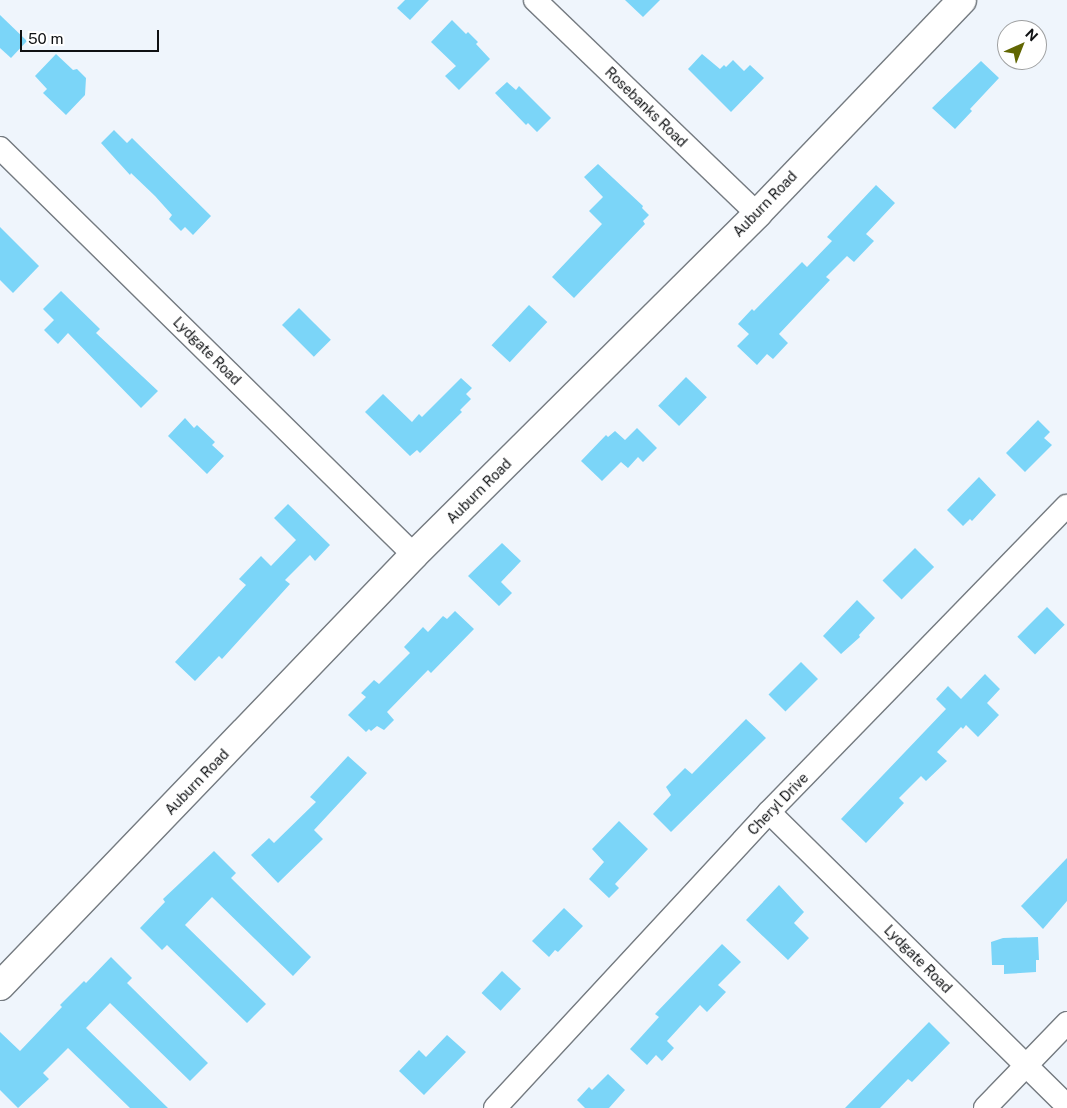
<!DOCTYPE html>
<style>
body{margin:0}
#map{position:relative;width:1067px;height:1108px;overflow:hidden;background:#eff5fc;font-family:"Public Sans",sans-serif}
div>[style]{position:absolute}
.building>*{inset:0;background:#7bd5f8;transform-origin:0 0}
.roads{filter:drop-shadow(1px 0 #757b81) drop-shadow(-1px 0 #757b81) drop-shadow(0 1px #757b81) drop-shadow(0 -1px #757b81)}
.street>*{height:22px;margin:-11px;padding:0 11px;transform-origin:11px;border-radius:11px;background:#fff}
.secondary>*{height:28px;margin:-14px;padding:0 14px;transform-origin:14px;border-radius:14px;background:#fff}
span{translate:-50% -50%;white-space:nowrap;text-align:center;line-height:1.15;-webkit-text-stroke:4px #fff;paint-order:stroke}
.street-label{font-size:14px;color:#0f1113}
.north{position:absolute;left:997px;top:20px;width:50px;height:50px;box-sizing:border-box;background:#fff;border:1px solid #9fa0a1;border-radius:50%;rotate:44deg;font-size:14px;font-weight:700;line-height:20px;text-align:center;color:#0f1113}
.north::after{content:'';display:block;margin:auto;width:18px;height:22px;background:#616602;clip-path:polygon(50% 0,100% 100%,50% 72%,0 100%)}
.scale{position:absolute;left:20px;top:30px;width:139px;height:22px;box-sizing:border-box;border:2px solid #0f1113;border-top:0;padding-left:6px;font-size:15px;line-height:18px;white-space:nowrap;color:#0f1113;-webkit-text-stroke:4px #fff;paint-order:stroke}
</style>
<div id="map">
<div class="building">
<div style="clip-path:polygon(405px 0,429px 0,410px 20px,397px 8px)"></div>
<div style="clip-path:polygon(625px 0,660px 0,643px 17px)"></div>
<div style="clip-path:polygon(0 15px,27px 41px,11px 58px,0 48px)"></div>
<div style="clip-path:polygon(452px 20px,466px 34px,468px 32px,478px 42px,476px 44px,490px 59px,459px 90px,445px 76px,456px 66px,431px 42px)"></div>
<div style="clip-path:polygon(56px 54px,73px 70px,77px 69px,86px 78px,85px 95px,66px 115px,43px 93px,47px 89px,35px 76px)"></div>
<div style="clip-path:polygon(702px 54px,720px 69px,724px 65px,726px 67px,733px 60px,744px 71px,750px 65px,764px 78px,731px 112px,688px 69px)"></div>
<div style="clip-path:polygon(981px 61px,999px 78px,970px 109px,972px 111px,955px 129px,932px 108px)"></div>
<div style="clip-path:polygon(507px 82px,516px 90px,519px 86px,551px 118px,537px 132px,528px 123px,526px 125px,495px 93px)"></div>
<div style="clip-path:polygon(114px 130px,127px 143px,132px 138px,211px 216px,193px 235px,185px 227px,181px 231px,169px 219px,172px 215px,155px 196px,131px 173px,130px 175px,101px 143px)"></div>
<div style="clip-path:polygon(598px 164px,643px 206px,642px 208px,649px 215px,643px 221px,645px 224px,574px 298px,552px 277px,602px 224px,589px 211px,603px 197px,584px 177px)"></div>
<div style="clip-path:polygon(876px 185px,895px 203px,866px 234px,874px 241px,854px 262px,847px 256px,826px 277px,830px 280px,779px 334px,788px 343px,773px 359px,767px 354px,757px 365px,737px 346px,749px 334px,738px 324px,752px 309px,754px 311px,802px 262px,807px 267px,832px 241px,827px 237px)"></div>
<div style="clip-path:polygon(0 227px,39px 266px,13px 293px,0 280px)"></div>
<div style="clip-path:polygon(61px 291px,100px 329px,96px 333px,158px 391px,141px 408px,68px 333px,58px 344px,44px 330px,54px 320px,43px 309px)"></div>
<div style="left:529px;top:305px;width:25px;height:55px;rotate:43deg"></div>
<div style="left:299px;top:308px;width:45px;height:24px;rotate:45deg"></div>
<div style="left:686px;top:377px;width:29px;height:40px;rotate:44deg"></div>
<div style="clip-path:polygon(461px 378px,472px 388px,466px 394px,471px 399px,460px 410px,462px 412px,420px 453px,417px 450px,410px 456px,365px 412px,383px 394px,412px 422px,419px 414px,422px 417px)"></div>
<div style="clip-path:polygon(185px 418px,194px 428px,197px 425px,215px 442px,212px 445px,224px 456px,207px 474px,168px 436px)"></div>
<div style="clip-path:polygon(1038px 420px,1050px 432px,1044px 438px,1052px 445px,1025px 472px,1006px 453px)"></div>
<div style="clip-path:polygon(637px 428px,657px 448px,643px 462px,638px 457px,628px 468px,621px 462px,602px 481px,581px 461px,606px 435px,608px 437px,615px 431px,625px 440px)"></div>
<div style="clip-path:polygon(979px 477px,996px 495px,972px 521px,970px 519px,963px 526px,947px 510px)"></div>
<div style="clip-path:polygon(288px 504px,330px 545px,315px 561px,310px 555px,285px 580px,290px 584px,222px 659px,219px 656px,195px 681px,175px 662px,246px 585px,239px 579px,261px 556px,271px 566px,296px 540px,274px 518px)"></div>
<div style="clip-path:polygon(502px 543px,521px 561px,501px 582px,512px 593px,499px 606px,468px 576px)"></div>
<div style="left:915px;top:548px;width:27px;height:46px;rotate:45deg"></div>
<div style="clip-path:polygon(857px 600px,875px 618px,859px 635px,860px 637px,841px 654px,823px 636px)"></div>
<div style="left:1047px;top:607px;width:25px;height:42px;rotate:45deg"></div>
<div style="clip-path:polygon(455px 611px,474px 629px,431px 673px,428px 670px,387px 712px,394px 720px,384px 730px,377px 726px,371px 731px,369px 729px,366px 732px,348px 715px,366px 697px,361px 693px,374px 680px,379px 684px,410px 653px,404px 647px,423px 627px,428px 632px,443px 616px,447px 619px)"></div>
<div style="left:801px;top:662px;width:24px;height:46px;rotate:45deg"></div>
<div style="clip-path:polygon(985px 674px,1000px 689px,987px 703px,999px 715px,978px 737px,966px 725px,963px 729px,961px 727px,937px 752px,947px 761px,926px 781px,921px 776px,899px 798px,904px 803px,866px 843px,841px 819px,946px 709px,936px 699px,948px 686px,961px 699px)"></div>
<div style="clip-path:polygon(746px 719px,766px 738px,671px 832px,653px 814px,671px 795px,666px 787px,685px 768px,692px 774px)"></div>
<div style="clip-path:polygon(348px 756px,367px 773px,314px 830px,323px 839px,278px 883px,251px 855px,269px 838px,274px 843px,316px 802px,310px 797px)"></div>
<div style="clip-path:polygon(619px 821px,648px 849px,615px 884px,619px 888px,609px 898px,589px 879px,604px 862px,592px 849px)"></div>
<div style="clip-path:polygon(214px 851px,236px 873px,231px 878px,311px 957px,293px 976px,212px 897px,185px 925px,266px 1004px,247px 1023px,167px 945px,162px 950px,140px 928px,165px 902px,163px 899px)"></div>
<div style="clip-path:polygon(1067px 858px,1067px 901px,1043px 929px,1021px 906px)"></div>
<div style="clip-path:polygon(779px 885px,804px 912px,794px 923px,809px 938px,788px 960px,746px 920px)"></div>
<div style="clip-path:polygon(564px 908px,583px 926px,558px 952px,555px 950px,549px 957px,532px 941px)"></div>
<div style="clip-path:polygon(1038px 937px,1039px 960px,1036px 960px,1036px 972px,1004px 974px,1004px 965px,992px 965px,991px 942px,1003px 938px)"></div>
<div style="clip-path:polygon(722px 944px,741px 962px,718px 985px,726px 992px,707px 1012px,700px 1005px,667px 1041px,674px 1048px,662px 1061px,656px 1055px,647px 1065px,630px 1049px,659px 1017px,655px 1014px)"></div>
<div style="clip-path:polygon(111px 957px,132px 978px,127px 983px,208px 1063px,190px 1081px,110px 1003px,86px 1028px,168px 1108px,130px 1108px,68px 1048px,43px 1073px,49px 1079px,18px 1108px,0 1090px,0 1032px,20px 1051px,62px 1007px,60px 1005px,84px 981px,86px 983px)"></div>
<div style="left:502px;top:971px;width:26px;height:30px;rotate:43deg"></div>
<div style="clip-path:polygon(929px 1022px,950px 1043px,912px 1082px,908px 1079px,880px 1108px,845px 1108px)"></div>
<div style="clip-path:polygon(447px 1035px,466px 1052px,424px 1095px,399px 1071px,419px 1050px,426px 1057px)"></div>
<div style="clip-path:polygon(608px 1074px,625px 1090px,609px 1108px,585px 1108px,577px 1100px,589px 1087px,592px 1090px)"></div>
</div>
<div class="roads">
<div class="street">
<div style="left:535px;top:0;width:308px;rotate:43.9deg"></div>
<div style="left:0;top:148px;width:581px;rotate:44.51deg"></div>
<div style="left:769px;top:812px;width:419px;rotate:44.6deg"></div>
<div style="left:495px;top:1108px;width:403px;rotate:-47.2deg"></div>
<div style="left:769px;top:812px;width:427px;rotate:-45.8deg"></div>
<div style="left:985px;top:1108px;width:118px;rotate:-46deg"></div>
</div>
<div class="secondary">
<div style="left:0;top:986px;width:598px;rotate:-46.15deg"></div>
<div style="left:414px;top:555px;width:484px;rotate:-44.8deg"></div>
<div style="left:757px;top:214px;width:296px;rotate:-46.2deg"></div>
</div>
</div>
<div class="street-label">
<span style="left:646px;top:107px;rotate:44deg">Rosebanks Road</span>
<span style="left:765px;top:204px;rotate:-46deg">Auburn Road</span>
<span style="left:207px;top:351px;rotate:45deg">Lydgate Road</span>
<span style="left:479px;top:491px;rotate:-45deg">Auburn Road</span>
<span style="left:197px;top:782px;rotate:-46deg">Auburn Road</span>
<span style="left:778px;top:804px;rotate:-46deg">Cheryl Drive</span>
<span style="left:918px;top:959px;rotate:45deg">Lydgate Road</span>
</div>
<div class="north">N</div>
<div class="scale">50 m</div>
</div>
